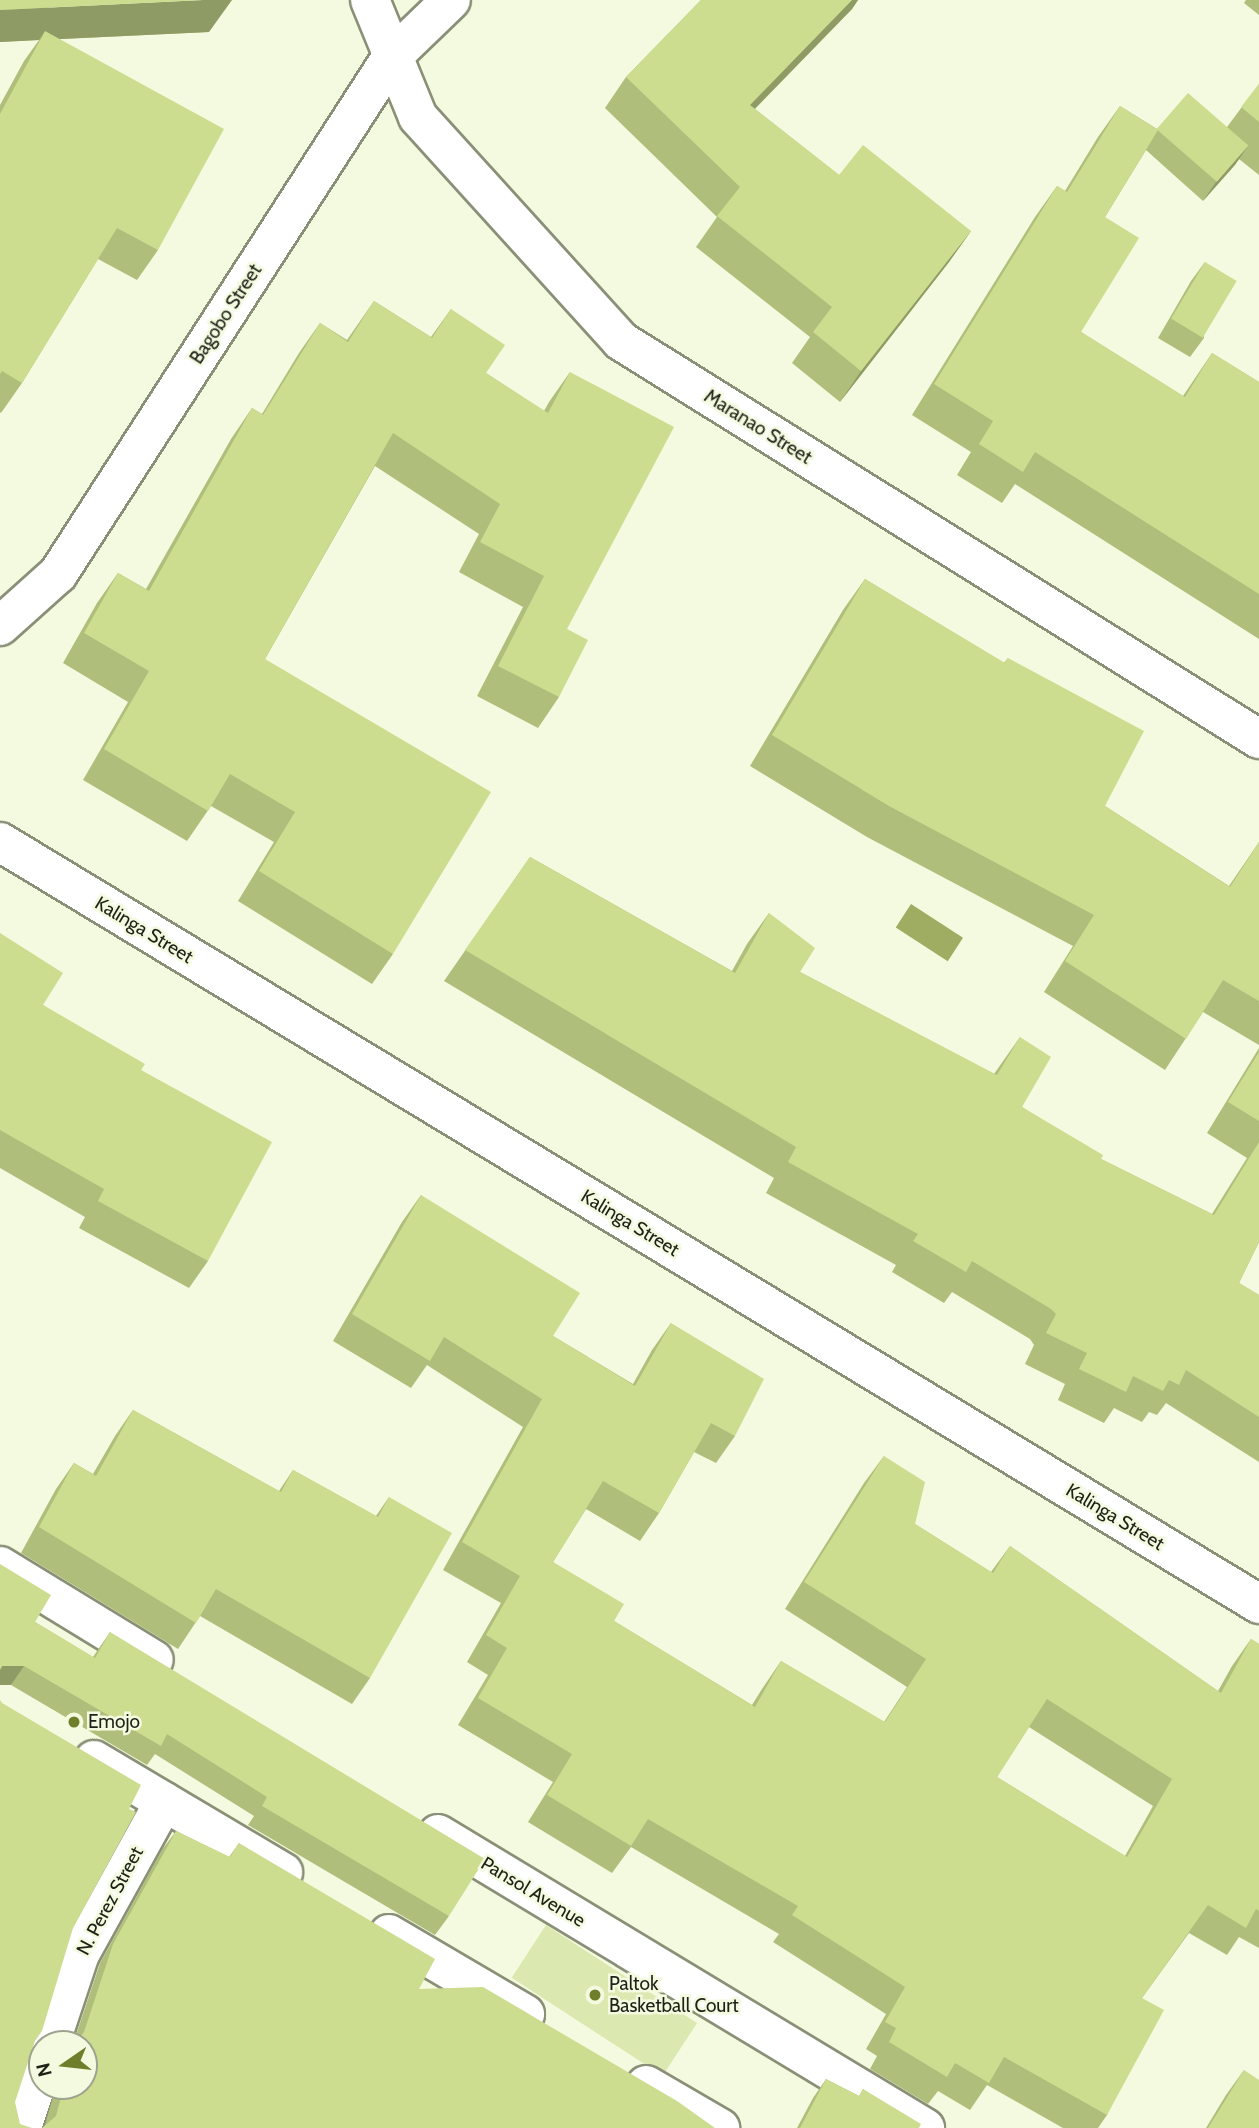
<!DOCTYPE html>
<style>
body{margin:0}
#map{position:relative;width:1259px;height:2128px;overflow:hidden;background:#f3fadf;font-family:Cabin,sans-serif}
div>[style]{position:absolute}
.green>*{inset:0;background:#dbe8b0;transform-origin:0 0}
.water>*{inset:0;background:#9ead61;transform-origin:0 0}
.roads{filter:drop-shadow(2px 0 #8a9077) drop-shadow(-2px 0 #8a9077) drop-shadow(0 2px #8a9077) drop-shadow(0 -2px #8a9077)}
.street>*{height:38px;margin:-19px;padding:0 19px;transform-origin:19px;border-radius:19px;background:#fff}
.wall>*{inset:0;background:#afbe7b}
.shaded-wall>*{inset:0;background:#8f9b64}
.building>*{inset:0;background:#ccdd8f;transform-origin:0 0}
.dots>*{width:19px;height:19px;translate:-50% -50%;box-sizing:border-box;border:4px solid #f3fadf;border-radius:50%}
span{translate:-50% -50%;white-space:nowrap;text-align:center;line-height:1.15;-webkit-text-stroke:5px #f3fadf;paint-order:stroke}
.street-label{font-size:19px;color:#1e2117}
.poi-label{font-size:19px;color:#1e2117}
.left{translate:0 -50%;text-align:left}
.north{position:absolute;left:28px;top:2030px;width:70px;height:70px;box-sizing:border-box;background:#f3fadf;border:2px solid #9ea38f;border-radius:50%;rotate:256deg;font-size:19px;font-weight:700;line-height:28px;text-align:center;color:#1e2117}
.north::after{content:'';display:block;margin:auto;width:24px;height:32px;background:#6f7e2b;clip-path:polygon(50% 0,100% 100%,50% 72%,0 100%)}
</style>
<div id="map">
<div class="green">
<div style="left:546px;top:1925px;width:180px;height:63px;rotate:33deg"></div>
</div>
<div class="water">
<div style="left:911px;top:904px;width:62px;height:28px;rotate:33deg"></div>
</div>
<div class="roads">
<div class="street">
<div style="left:370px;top:0;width:126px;rotate:67.7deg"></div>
<div style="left:418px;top:117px;width:302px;rotate:47.8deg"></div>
<div style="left:621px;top:341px;width:752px;rotate:31.96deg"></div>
<div style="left:0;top:626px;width:78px;rotate:-41.9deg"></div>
<div style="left:58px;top:574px;width:614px;rotate:-57.16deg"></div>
<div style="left:391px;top:58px;width:83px;rotate:-44deg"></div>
<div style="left:0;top:842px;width:1472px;rotate:31.18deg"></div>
<div style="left:0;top:1566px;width:180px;rotate:31.4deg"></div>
<div style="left:94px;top:1760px;width:220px;rotate:30.7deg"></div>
<div style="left:438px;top:1834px;width:569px;rotate:31.12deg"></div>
<div style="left:389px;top:1934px;width:158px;rotate:30.5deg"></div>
<div style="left:50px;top:2044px;width:95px;rotate:-71.6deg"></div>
<div style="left:80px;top:1954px;width:174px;rotate:-61.1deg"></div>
<div style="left:646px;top:2085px;width:86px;rotate:30.2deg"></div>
<div style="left:22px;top:2128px;width:64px;rotate:-71.8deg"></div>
</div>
</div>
<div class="wall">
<div style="clip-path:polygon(0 0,209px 32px,60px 39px,158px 250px,137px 280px,98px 259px,22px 383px,1px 413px,0 412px,0 105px,24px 61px,39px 40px,0 42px)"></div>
<div style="clip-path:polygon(701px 0,858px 0,852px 9px,755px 109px,839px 175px,971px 231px,949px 262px,840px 402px,792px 363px,810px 337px,696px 247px,717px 217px,605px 108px,626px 77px)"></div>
<div style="clip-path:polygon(1246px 0,1259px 0,1259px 15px,1244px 3px)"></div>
<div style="clip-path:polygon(1259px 84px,1259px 175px,1239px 159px,1203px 201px,1146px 150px,1105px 217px,1081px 332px,1183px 396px,1212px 353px,1259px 382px,1259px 639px,1015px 484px,1002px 503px,957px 475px,971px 452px,912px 415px,1035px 217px,1057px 186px,1065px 191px,1098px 137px,1120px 106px,1157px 129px,1227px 127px)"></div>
<div style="clip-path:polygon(1205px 262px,1204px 338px,1190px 357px,1158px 338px,1191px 281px)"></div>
<div style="clip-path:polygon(374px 301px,431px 337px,451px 309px,486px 373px,544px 411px,549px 402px,570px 372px,567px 629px,559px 697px,538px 728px,477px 696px,523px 607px,459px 572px,479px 534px,375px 466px,265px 659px,393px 954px,372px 984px,238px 901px,274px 842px,211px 806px,187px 841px,83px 780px,128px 702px,63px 663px,97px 603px,118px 573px,146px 589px,231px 439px,252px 408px,262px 414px,299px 353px,320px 323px,347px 340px)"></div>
<div style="clip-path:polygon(865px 579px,1004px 663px,1008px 658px,1105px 806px,1229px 886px,1259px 842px,1259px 1045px,1203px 1012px,1165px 1070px,1044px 992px,1073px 946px,867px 837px,750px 766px,843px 610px)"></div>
<div style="clip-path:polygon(530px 857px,732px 971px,747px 944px,769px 913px,800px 972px,994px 1074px,1020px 1037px,1022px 1107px,1101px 1159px,1212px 1214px,1247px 1158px,1207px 1133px,1259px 1048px,1259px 1242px,1239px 1283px,1259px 1295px,1259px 1462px,1166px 1403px,1157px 1415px,1149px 1412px,1142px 1422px,1114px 1408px,1104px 1423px,1058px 1400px,1065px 1384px,1025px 1364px,1034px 1345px,1030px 1339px,952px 1292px,944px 1303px,892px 1272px,896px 1265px,766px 1193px,774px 1178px,444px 981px)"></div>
<div style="clip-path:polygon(0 933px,43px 1005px,141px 1070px,208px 1261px,189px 1288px,79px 1228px,85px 1217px,0 1168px)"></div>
<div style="clip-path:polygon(evenodd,421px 1195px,553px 1336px,633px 1384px,652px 1350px,671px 1323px,735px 1436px,716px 1463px,694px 1452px,659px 1513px,640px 1541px,586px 1509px,553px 1562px,614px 1621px,752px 1705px,762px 1689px,781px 1661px,884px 1722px,907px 1687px,785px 1609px,864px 1483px,884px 1456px,915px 1524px,991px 1572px,1010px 1546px,1218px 1691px,1232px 1666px,1251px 1639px,1259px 1644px,1259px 1948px,1239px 1937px,1227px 1955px,1189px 1933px,1142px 1998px,1107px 2115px,1098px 2128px,1063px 2128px,987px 2085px,970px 2110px,938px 2091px,928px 2104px,870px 2069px,877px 2056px,866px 2049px,886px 2014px,773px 1942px,779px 1934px,631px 1847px,612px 1873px,528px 1822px,553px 1782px,458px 1725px,488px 1675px,467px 1662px,501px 1603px,443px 1570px,523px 1427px,427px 1365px,411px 1388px,333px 1341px,402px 1222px,421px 1195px,1029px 1727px,1153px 1806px,1125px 1856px,997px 1777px,1029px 1727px)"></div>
<div style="clip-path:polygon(133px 1410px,279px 1491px,293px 1470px,376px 1516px,389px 1497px,370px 1678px,352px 1704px,200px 1616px,178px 1649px,21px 1553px,56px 1489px,74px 1463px,93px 1474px,115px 1436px)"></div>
<div style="clip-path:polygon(35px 1622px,93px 1657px,110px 1632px,449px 1916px,435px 1935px,248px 1825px,254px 1816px,155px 1754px,147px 1765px,11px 1685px)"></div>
<div style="clip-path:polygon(176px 1831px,229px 1857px,239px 1843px,419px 1989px,45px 2125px,56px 2086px,84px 2086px,84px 2044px,73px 2044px,100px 1963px,162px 1850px)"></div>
<div style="clip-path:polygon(1244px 2070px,1259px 2128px,1206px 2128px,1226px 2095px)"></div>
<div style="clip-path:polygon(826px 2079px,859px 2096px,863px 2089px,919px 2128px,797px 2128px,813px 2098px)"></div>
</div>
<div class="shaded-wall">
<div style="clip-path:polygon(203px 0,232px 0,209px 32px,40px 40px,45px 31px,39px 40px,0 42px,0 10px)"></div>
<div style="clip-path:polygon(852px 0,858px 0,852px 9px,728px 136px,750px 105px)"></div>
<div style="clip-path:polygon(1248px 146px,1235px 165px,1203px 201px,1216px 182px)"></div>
<div style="clip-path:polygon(971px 231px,949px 262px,840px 402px,861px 371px)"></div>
<div style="clip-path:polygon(2px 1666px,24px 1666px,11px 1685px,0 1685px,0 1669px)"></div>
</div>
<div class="building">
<div style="clip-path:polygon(0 0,203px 0,0 10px)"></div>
<div style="clip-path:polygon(701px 0,852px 0,750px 105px,839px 175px,863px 145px,971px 231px,861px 371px,813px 332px,832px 307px,717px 216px,740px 187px,626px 77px)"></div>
<div style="clip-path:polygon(45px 31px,224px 129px,158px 250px,117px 228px,22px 383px,2px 371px,0 374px,0 114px)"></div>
<div style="clip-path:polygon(1259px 84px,1259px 122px,1241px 107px)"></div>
<div style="left:1188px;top:93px;width:80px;height:48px;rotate:41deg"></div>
<div style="clip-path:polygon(1120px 106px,1158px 130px,1105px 217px,1139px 238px,1081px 332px,1185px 397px,1212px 353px,1259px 382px,1259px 594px,1035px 452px,1023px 472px,979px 444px,993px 421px,934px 384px,1057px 186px,1067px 192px)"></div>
<div style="left:1205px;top:262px;width:37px;height:66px;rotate:31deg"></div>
<div style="clip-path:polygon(374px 301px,432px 338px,451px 309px,505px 345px,486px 373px,548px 413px,570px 372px,674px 427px,567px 629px,588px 640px,559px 697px,498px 666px,544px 576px,480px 542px,500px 504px,393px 433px,265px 659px,491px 792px,393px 954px,259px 871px,295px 812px,230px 774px,208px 811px,104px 749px,149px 671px,84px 633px,118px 573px,149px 591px,252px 408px,263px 415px,320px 323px,348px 342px)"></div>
<div style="clip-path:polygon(865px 579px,1005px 663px,1008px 658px,1144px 731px,1105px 806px,1230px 887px,1259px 842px,1259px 1001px,1223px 980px,1186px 1039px,1065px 961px,1094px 915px,889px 806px,772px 735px)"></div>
<div style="clip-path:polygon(530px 857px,735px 973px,769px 913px,815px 948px,800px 972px,997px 1075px,1020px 1037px,1051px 1057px,1022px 1107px,1103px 1155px,1101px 1159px,1214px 1215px,1259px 1142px,1259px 1242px,1239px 1283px,1259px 1295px,1259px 1417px,1186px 1370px,1179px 1385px,1169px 1380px,1163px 1391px,1133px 1376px,1126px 1392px,1079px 1369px,1087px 1353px,1046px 1333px,1056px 1314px,1051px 1309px,972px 1261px,966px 1272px,913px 1241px,918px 1234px,788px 1162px,796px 1147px,465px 950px)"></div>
<div style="clip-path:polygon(0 933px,63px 973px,43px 1005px,145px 1064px,141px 1070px,272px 1142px,208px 1261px,98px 1201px,104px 1189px,0 1130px)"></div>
<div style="clip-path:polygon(1259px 1052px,1259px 1121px,1228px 1102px)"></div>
<div style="clip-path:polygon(evenodd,421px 1195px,580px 1293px,553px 1336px,635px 1386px,671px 1323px,764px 1379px,735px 1436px,711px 1423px,659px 1513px,603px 1481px,553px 1562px,624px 1604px,614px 1621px,755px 1707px,781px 1661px,885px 1722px,926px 1659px,804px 1582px,884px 1456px,925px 1482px,915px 1524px,993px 1573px,1010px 1546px,1221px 1693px,1251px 1639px,1259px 1644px,1259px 1911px,1256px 1909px,1246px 1928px,1208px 1905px,1142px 1998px,1164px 2010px,1107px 2115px,1004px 2057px,989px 2083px,955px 2063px,947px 2077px,889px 2042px,896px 2028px,885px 2022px,905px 1987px,792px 1915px,798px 1906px,648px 1819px,631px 1846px,547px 1795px,572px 1754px,478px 1698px,507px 1648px,486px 1635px,520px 1576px,462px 1542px,542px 1399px,444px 1337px,430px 1361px,352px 1314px,421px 1195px,1047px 1699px,1172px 1779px,1127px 1857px,997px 1777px,1047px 1699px)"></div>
<div style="clip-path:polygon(133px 1410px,281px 1492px,293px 1470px,378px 1517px,389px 1497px,452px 1533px,370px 1678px,216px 1589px,196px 1623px,39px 1527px,74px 1463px,96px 1476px)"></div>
<div style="clip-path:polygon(0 1564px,51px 1595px,35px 1622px,95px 1658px,110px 1632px,485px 1859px,449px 1916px,262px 1806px,267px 1797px,167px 1734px,161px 1746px,24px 1666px,2px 1666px,0 1670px)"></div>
<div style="clip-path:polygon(0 1700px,2px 1703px,141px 1785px,129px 1809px,136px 1812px,73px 1928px,42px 2031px,35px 2041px,15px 2102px,20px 2124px,32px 2128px,0 2128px)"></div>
<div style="clip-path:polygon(176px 1831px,230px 1857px,239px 1843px,435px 1959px,419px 1989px,483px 1987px,677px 2101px,715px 2128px,42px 2128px,56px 2116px,64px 2086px,84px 2086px,84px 2044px,76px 2044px,76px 2042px,84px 2032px,113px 1944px)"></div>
<div style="clip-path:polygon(1244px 2070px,1259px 2080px,1259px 2128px,1208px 2128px)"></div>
<div style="clip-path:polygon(826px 2079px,859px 2096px,863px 2089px,921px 2124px,919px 2128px,800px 2128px)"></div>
</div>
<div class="dots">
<div style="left:74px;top:1722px;background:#6f7e2b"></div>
<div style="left:595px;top:1995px;background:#6f7e2b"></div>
</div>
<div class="street-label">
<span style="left:226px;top:314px;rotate:-57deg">Bagobo Street</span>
<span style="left:758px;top:427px;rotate:32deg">Maranao Street</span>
<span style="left:144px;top:930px;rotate:31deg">Kalinga Street</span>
<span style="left:630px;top:1223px;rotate:31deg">Kalinga Street</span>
<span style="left:1115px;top:1517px;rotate:31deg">Kalinga Street</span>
<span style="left:533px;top:1892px;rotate:31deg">Pansol Avenue</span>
<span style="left:110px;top:1901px;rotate:-62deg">N. Perez Street</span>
</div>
<div class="poi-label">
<span class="left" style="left:88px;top:1722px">Emojo</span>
<span class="left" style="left:609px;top:1995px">Paltok<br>Basketball Court</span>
</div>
<div class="north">N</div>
</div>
